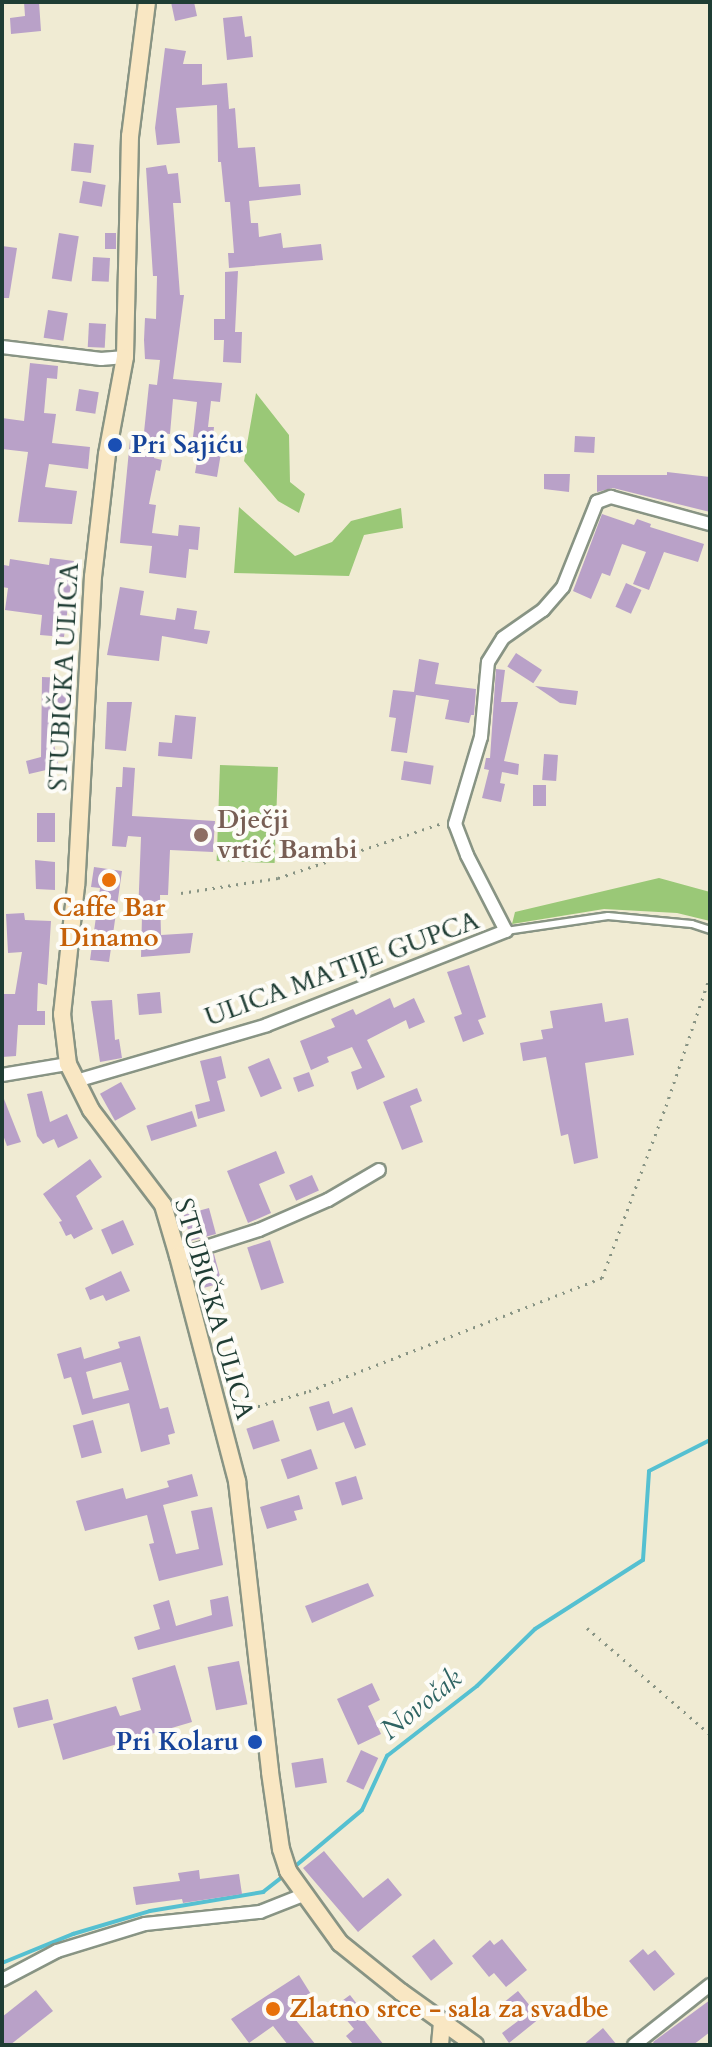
<!DOCTYPE html>
<meta charset="utf-8">
<style>
body{margin:0}
#map{position:relative;width:712px;height:2047px;overflow:hidden;background:#f0ebd3;font-family:Cardo,serif}
div>[style]{position:absolute}
.green>*{inset:0;background:#9ac877;transform-origin:0 0}
.stream>*{height:4px;margin:-2px;padding:0 2px;transform-origin:2px;border-radius:2px;background:#55c0d1}
.building>*{inset:0;background:#b9a1c8;transform-origin:0 0}
.path>*{height:3px;margin-top:-1.5px;transform-origin:0;background:repeating-linear-gradient(90deg,#889484 0 2px,transparent 0 8px)}
.roads{filter:drop-shadow(2px 0 #889484) drop-shadow(-2px 0 #889484) drop-shadow(0 2px #889484) drop-shadow(0 -2px #889484)}
.service>*{height:6px;margin:-3px;padding:0 3px;transform-origin:3px;border-radius:3px;background:#fff}
.minor>*{height:12px;margin:-6px;padding:0 6px;transform-origin:6px;border-radius:6px;background:#fff}
.secondary>*{height:16px;margin:-8px;padding:0 8px;transform-origin:8px;border-radius:8px;background:#f9e7c3}
.dots>*{width:22px;height:22px;translate:-50% -50%;box-sizing:border-box;border:4px solid #fdfcf7;border-radius:50%}
span{translate:-50% -50%;white-space:nowrap;text-align:center;line-height:1.15;-webkit-text-stroke:8px #fdfcf7;paint-order:stroke}
.transit-label{font-size:26px;color:#164399;font-weight:700}
.left{translate:0 -50%;text-align:left}
.right{translate:-100% -50%;text-align:right}
.street-label{font-size:26px;color:#1f3d34}
.education-label{font-size:26px;color:#785e54;font-weight:700}
.food-label{font-size:26px;color:#c56008;font-weight:700}
.water-label{font-size:28px;color:#2f6463;font-style:italic}
.frame{position:absolute;inset:0;border:4px solid #1f3d34;pointer-events:none}
</style>
<div id="map">
<div class="green">
<div style="clip-path:polygon(256px 393px,289px 435px,290px 482px,305px 494px,299px 513px,278px 501px,244px 461px)"></div>
<div style="clip-path:polygon(239px 507px,295px 556px,332px 542px,351px 521px,401px 508px,403px 528px,364px 535px,349px 576px,234px 573px)"></div>
<div style="left:220px;top:765px;width:58px;height:96px;rotate:2deg"></div>
<div style="clip-path:polygon(659px 878px,710px 892px,710px 921px,677px 913px,604px 909px,512px 924px,515px 912px)"></div>
</div>
<div class="stream">
<div style="left:293px;top:1868px;width:90px;rotate:-40deg"></div>
<div style="left:362px;top:1810px;width:60px;rotate:-65.2deg"></div>
<div style="left:387px;top:1756px;width:114px;rotate:-37.9deg"></div>
<div style="left:477px;top:1686px;width:81px;rotate:-44.5deg"></div>
<div style="left:535px;top:1629px;width:128px;rotate:-32.6deg"></div>
<div style="left:643px;top:1560px;width:89px;rotate:-86.1deg"></div>
<div style="left:649px;top:1471px;width:68px;rotate:-26.9deg"></div>
<div style="left:2px;top:1963px;width:77px;rotate:-22.2deg"></div>
<div style="left:73px;top:1934px;width:80px;rotate:-16.6deg"></div>
<div style="left:150px;top:1911px;width:115px;rotate:-9.5deg"></div>
<div style="left:263px;top:1892px;width:31px;rotate:-38deg"></div>
</div>
<div class="building">
<div style="clip-path:polygon(24px 2px,39px 2px,41px 31px,11px 34px,10px 18px,25px 16px)"></div>
<div style="clip-path:polygon(171px 2px,194px 2px,197px 16px,175px 21px)"></div>
<div style="clip-path:polygon(242px 16px,245px 37px,251px 36px,253px 57px,227px 60px,223px 18px)"></div>
<div style="clip-path:polygon(165px 48px,186px 51px,183px 64px,202px 64px,202px 85px,227px 83px,229px 109px,235px 108px,238px 148px,255px 147px,259px 187px,300px 184px,301px 195px,249px 201px,251px 223px,258px 223px,259px 237px,281px 233px,283px 248px,321px 244px,323px 260px,229px 268px,228px 253px,234px 253px,230px 202px,225px 202px,221px 162px,218px 162px,217px 105px,176px 108px,180px 143px,157px 145px,155px 128px)"></div>
<div style="left:74px;top:143px;width:20px;height:28px;rotate:6deg"></div>
<div style="clip-path:polygon(166px 165px,168px 174px,178px 173px,181px 203px,173px 203px,180px 295px,184px 295px,173px 379px,222px 383px,220px 402px,211px 401px,208px 427px,214px 427px,212px 445px,222px 447px,217px 477px,195px 473px,201px 438px,193px 437px,197px 402px,173px 399px,170px 434px,158px 433px,154px 458px,162px 460px,160px 471px,156px 470px,149px 504px,156px 505px,152px 533px,178px 536px,179px 525px,200px 527px,198px 550px,189px 549px,186px 578px,149px 573px,152px 546px,120px 543px,130px 440px,143px 442px,149px 384px,157px 385px,160px 360px,145px 359px,144px 340px,145px 318px,156px 319px,157px 276px,153px 276px,146px 168px)"></div>
<div style="left:83px;top:181px;width:23px;height:22px;rotate:10deg"></div>
<div style="left:59px;top:233px;width:20px;height:46px;rotate:9deg"></div>
<div style="left:116px;top:233px;width:16px;height:11px;rotate:90deg"></div>
<div style="clip-path:polygon(2px 246px,17px 248px,9px 298px,2px 298px)"></div>
<div style="left:93px;top:257px;width:17px;height:24px;rotate:3deg"></div>
<div style="clip-path:polygon(238px 271px,235px 332px,242px 332px,241px 363px,223px 362px,224px 340px,214px 340px,214px 319px,225px 319px,225px 272px)"></div>
<div style="left:48px;top:310px;width:20px;height:28px;rotate:9deg"></div>
<div style="left:89px;top:323px;width:17px;height:24px;rotate:3deg"></div>
<div style="clip-path:polygon(30px 363px,58px 366px,57px 379px,47px 378px,44px 413px,56px 414px,52px 443px,90px 447px,88px 469px,49px 464px,45px 487px,77px 491px,72px 524px,18px 522px,28px 452px,2px 449px,2px 418px,24px 421px)"></div>
<div style="left:79px;top:389px;width:20px;height:22px;rotate:9deg"></div>
<div style="left:575px;top:436px;width:20px;height:16px;rotate:3deg"></div>
<div style="clip-path:polygon(667px 472px,710px 477px,710px 512px,613px 488px,597px 492px,597px 475px,667px 475px)"></div>
<div style="clip-path:polygon(544px 474px,570px 474px,569px 492px,544px 489px)"></div>
<div style="clip-path:polygon(602px 514px,634px 525px,637px 519px,651px 524px,650px 527px,704px 544px,698px 562px,664px 552px,649px 590px,633px 584px,646px 552px,622px 544px,610px 576px,602px 573px,591px 599px,573px 591px)"></div>
<div style="clip-path:polygon(50px 558px,74px 561px,64px 637px,40px 635px,42px 615px,5px 610px,8px 588px,2px 587px,4px 565px,9px 566px,10px 559px,49px 565px)"></div>
<div style="left:626px;top:583px;width:17px;height:26px;rotate:24deg"></div>
<div style="clip-path:polygon(120px 587px,144px 591px,140px 615px,175px 620px,177px 608px,197px 611px,194px 629px,210px 631px,207px 644px,162px 636px,159px 661px,107px 655px)"></div>
<div style="left:516px;top:653px;width:31px;height:16px;rotate:33deg"></div>
<div style="clip-path:polygon(419px 659px,439px 663px,435px 684px,476px 689px,474px 715px,471px 715px,469px 723px,445px 719px,449px 700px,416px 695px,407px 753px,391px 751px,396px 718px,389px 717px,393px 690px,414px 692px)"></div>
<div style="clip-path:polygon(496px 669px,505px 670px,501px 702px,518px 702px,504px 761px,519px 764px,518px 775px,502px 772px,500px 783px,505px 784px,501px 802px,482px 798px,489px 770px,484px 769px,486px 758px,490px 758px)"></div>
<div style="clip-path:polygon(42px 677px,67px 678px,66px 709px,61px 709px,62px 740px,53px 740px,59px 767px,29px 774px,26px 761px,41px 757px)"></div>
<div style="clip-path:polygon(535px 686px,578px 691px,576px 705px,560px 703px)"></div>
<div style="clip-path:polygon(107px 702px,132px 702px,126px 751px,105px 749px)"></div>
<div style="clip-path:polygon(175px 715px,196px 717px,192px 759px,158px 756px,159px 742px,172px 743px)"></div>
<div style="left:544px;top:754px;width:14px;height:26px;rotate:4deg"></div>
<div style="left:404px;top:761px;width:30px;height:19px;rotate:9deg"></div>
<div style="clip-path:polygon(123px 767px,135px 768px,132px 816px,215px 821px,213px 852px,170px 850px,168px 895px,160px 895px,161px 935px,193px 933px,190px 953px,141px 957px,142px 915px,138px 915px,141px 837px,128px 836px,126px 847px,112px 846px,116px 787px,122px 787px)"></div>
<div style="left:533px;top:785px;width:13px;height:21px"></div>
<div style="left:37px;top:813px;width:18px;height:29px"></div>
<div style="clip-path:polygon(35px 860px,55px 862px,55px 890px,36px 889px)"></div>
<div style="clip-path:polygon(94px 867px,122px 871px,109px 962px,90px 960px,100px 888px,91px 887px)"></div>
<div style="clip-path:polygon(24px 913px,25px 920px,51px 921px,47px 985px,38px 983px,37px 1011px,45px 1011px,45px 1025px,18px 1025px,16px 1056px,2px 1057px,2px 994px,15px 994px,22px 952px,8px 953px,6px 914px)"></div>
<div style="clip-path:polygon(469px 965px,486px 1017px,478px 1020px,484px 1034px,463px 1042px,454px 1017px,462px 1014px,447px 972px)"></div>
<div style="left:160px;top:992px;width:21px;height:23px;rotate:85deg"></div>
<div style="clip-path:polygon(390px 998px,394px 1008px,414px 998px,425px 1022px,409px 1029px,406px 1020px,367px 1040px,385px 1077px,357px 1090px,351px 1072px,362px 1068px,352px 1047px,327px 1057px,329px 1062px,311px 1070px,300px 1041px,335px 1027px,331px 1019px,353px 1009px,356px 1015px)"></div>
<div style="clip-path:polygon(112px 1000px,115px 1040px,119px 1039px,122px 1058px,100px 1062px,91px 1001px)"></div>
<div style="clip-path:polygon(602px 1003px,605px 1022px,628px 1018px,634px 1055px,585px 1063px,598px 1158px,574px 1164px,568px 1134px,561px 1136px,546px 1057px,523px 1061px,520px 1043px,543px 1039px,541px 1030px,553px 1028px,550px 1011px)"></div>
<div style="clip-path:polygon(221px 1056px,226px 1078px,217px 1081px,225px 1111px,198px 1119px,195px 1105px,210px 1101px,200px 1061px)"></div>
<div style="left:269px;top:1058px;width:33px;height:23px;rotate:67deg"></div>
<div style="left:309px;top:1072px;width:15px;height:17px;rotate:70deg"></div>
<div style="left:121px;top:1082px;width:31px;height:24px;rotate:61deg"></div>
<div style="clip-path:polygon(417px 1088px,422px 1101px,410px 1106px,423px 1142px,402px 1150px,383px 1102px)"></div>
<div style="clip-path:polygon(42px 1091px,50px 1122px,67px 1114px,78px 1138px,58px 1148px,54px 1139px,43px 1144px,37px 1136px,27px 1094px)"></div>
<div style="clip-path:polygon(2px 1094px,21px 1142px,7px 1146px,2px 1132px)"></div>
<div style="left:192px;top:1111px;width:16px;height:48px;rotate:72deg"></div>
<div style="clip-path:polygon(276px 1151px,285px 1173px,259px 1184px,271px 1213px,248px 1223px,227px 1171px)"></div>
<div style="clip-path:polygon(90px 1159px,102px 1177px,76px 1196px,93px 1229px,74px 1239px,71px 1234px,66px 1236px,59px 1222px,62px 1221px,43px 1194px)"></div>
<div style="left:312px;top:1175px;width:17px;height:25px;rotate:66deg"></div>
<div style="left:209px;top:1208px;width:27px;height:26px;rotate:75deg"></div>
<div style="left:123px;top:1220px;width:27px;height:24px;rotate:66deg"></div>
<div style="left:270px;top:1240px;width:45px;height:24px;rotate:72deg"></div>
<div style="left:214px;top:1254px;width:30px;height:21px;rotate:75deg"></div>
<div style="clip-path:polygon(121px 1271px,130px 1291px,106px 1301px,103px 1295px,90px 1300px,85px 1288px)"></div>
<div style="clip-path:polygon(evenodd,140px 1336px,160px 1409px,168px 1407px,175px 1433px,168px 1435px,170px 1444px,141px 1452px,129px 1403px,82px 1415px,71px 1377px,64px 1379px,57px 1354px,81px 1347px,84px 1359px,120px 1348px,118px 1342px,140px 1336px,121px 1362px,129px 1390px,93px 1399px,86px 1372px,121px 1362px)"></div>
<div style="clip-path:polygon(329px 1401px,333px 1414px,352px 1407px,366px 1445px,355px 1449px,344px 1422px,317px 1431px,309px 1407px)"></div>
<div style="left:93px;top:1420px;width:34px;height:21px;rotate:75deg"></div>
<div style="left:273px;top:1420px;width:22px;height:28px;rotate:72deg"></div>
<div style="left:311px;top:1449px;width:21px;height:32px;rotate:71deg"></div>
<div style="clip-path:polygon(192px 1474px,198px 1496px,163px 1505px,176px 1554px,199px 1549px,191px 1511px,212px 1507px,223px 1565px,159px 1581px,149px 1544px,154px 1543px,147px 1515px,85px 1531px,76px 1501px,123px 1488px,126px 1499px,169px 1487px,167px 1481px)"></div>
<div style="left:356px;top:1476px;width:24px;height:22px;rotate:73deg"></div>
<div style="clip-path:polygon(299px 1495px,303px 1509px,294px 1511px,297px 1520px,267px 1529px,260px 1507px)"></div>
<div style="clip-path:polygon(368px 1583px,374px 1596px,312px 1623px,305px 1606px)"></div>
<div style="clip-path:polygon(228px 1596px,233px 1626px,138px 1650px,134px 1637px,160px 1629px,153px 1605px,169px 1600px,176px 1626px,212px 1615px,210px 1600px)"></div>
<div style="left:239px;top:1661px;width:44px;height:32px;rotate:79deg"></div>
<div style="clip-path:polygon(175px 1665px,192px 1722px,63px 1760px,53px 1724px,116px 1706px,120px 1716px,141px 1710px,132px 1678px)"></div>
<div style="clip-path:polygon(372px 1683px,380px 1700px,368px 1706px,381px 1734px,358px 1745px,337px 1699px)"></div>
<div style="left:48px;top:1699px;width:21px;height:36px;rotate:76deg"></div>
<div style="left:361px;top:1750px;width:19px;height:35px;rotate:25deg"></div>
<div style="left:323px;top:1758px;width:25px;height:32px;rotate:81deg"></div>
<div style="clip-path:polygon(324px 1851px,363px 1898px,388px 1878px,402px 1895px,358px 1932px,303px 1868px)"></div>
<div style="clip-path:polygon(199px 1870px,200px 1879px,239px 1874px,242px 1894px,183px 1903px,182px 1899px,136px 1905px,133px 1887px,180px 1881px,178px 1873px)"></div>
<div style="left:434px;top:1939px;width:31px;height:28px;rotate:52deg"></div>
<div style="clip-path:polygon(502px 1939px,527px 1970px,506px 1987px,494px 1973px,489px 1977px,472px 1956px,490px 1940px,494px 1945px)"></div>
<div style="clip-path:polygon(643px 1949px,648px 1955px,655px 1950px,675px 1974px,654px 1991px,629px 1961px)"></div>
<div style="clip-path:polygon(299px 1975px,314px 1999px,291px 2014px,316px 2045px,288px 2045px,273px 2026px,249px 2043px,231px 2019px)"></div>
<div style="clip-path:polygon(36px 1990px,53px 2011px,10px 2045px,2px 2045px,2px 2017px)"></div>
<div style="clip-path:polygon(518px 1991px,540px 2018px,509px 2043px,502px 2033px,518px 2021px,503px 2003px)"></div>
<div style="clip-path:polygon(350px 1995px,367px 2017px,364px 2020px,384px 2045px,354px 2045px,346px 2036px,354px 2029px,335px 2006px)"></div>
<div style="clip-path:polygon(710px 2000px,710px 2032px,693px 2045px,655px 2045px,653px 2042px)"></div>
<div style="clip-path:polygon(603px 2028px,617px 2045px,583px 2045px)"></div>
</div>
<div class="path">
<div style="left:181px;top:893px;width:98px;rotate:-8.8deg"></div>
<div style="left:278px;top:878px;width:173px;rotate:-18.5deg"></div>
<div style="left:235px;top:1413px;width:77px;rotate:-16.6deg"></div>
<div style="left:309px;top:1391px;width:314px;rotate:-21.1deg"></div>
<div style="left:602px;top:1278px;width:184px;rotate:-69.6deg"></div>
<div style="left:666px;top:1106px;width:137px;rotate:-71.3deg"></div>
<div style="left:587px;top:1628px;width:162px;rotate:40.8deg"></div>
</div>
<div class="roads">
<div class="service">
<div style="left:506px;top:931px;width:103px;rotate:-8.4deg"></div>
<div style="left:608px;top:916px;width:84px;rotate:5.4deg"></div>
<div style="left:692px;top:924px;width:19px;rotate:18deg"></div>
</div>
<div class="minor">
<div style="left:2px;top:347px;width:100px;rotate:6.9deg"></div>
<div style="left:101px;top:359px;width:24px;rotate:-5deg"></div>
<div style="left:2px;top:1075px;width:67px;rotate:-9.5deg"></div>
<div style="left:76px;top:1081px;width:199px;rotate:-16.3deg"></div>
<div style="left:267px;top:1025px;width:257px;rotate:-21.5deg"></div>
<div style="left:506px;top:931px;width:85px;rotate:-117.2deg"></div>
<div style="left:467px;top:855px;width:33px;rotate:-111deg"></div>
<div style="left:455px;top:824px;width:91px;rotate:-73.4deg"></div>
<div style="left:481px;top:737px;width:75px;rotate:-84.7deg"></div>
<div style="left:488px;top:662px;width:28px;rotate:-58deg"></div>
<div style="left:503px;top:638px;width:49px;rotate:-35deg"></div>
<div style="left:543px;top:610px;width:30px;rotate:-49deg"></div>
<div style="left:563px;top:587px;width:92px;rotate:-68.2deg"></div>
<div style="left:597px;top:502px;width:15px;rotate:-20deg"></div>
<div style="left:611px;top:497px;width:103px;rotate:15.3deg"></div>
<div style="left:178px;top:1256px;width:85px;rotate:-17.8deg"></div>
<div style="left:259px;top:1230px;width:75px;rotate:-23.5deg"></div>
<div style="left:328px;top:1200px;width:59px;rotate:-30.5deg"></div>
<div style="left:2px;top:1980px;width:62px;rotate:-27.8deg"></div>
<div style="left:57px;top:1951px;width:92px;rotate:-17.1deg"></div>
<div style="left:145px;top:1924px;width:116px;rotate:-6deg"></div>
<div style="left:260px;top:1912px;width:46px;rotate:-21.6deg"></div>
<div style="left:634px;top:2045px;width:97px;rotate:-38.3deg"></div>
</div>
<div class="secondary">
<div style="left:147px;top:2px;width:135px;rotate:97.2deg"></div>
<div style="left:130px;top:136px;width:221px;rotate:91.3deg"></div>
<div style="left:125px;top:357px;width:99px;rotate:100.5deg"></div>
<div style="left:107px;top:454px;width:123px;rotate:96.5deg"></div>
<div style="left:93px;top:576px;width:310px;rotate:93.1deg"></div>
<div style="left:76px;top:886px;width:129px;rotate:96.2deg"></div>
<div style="left:62px;top:1014px;width:50px;rotate:83.2deg"></div>
<div style="left:68px;top:1064px;width:51px;rotate:63.4deg"></div>
<div style="left:91px;top:1110px;width:119px;rotate:52.8deg"></div>
<div style="left:163px;top:1205px;width:53px;rotate:73.6deg"></div>
<div style="left:178px;top:1256px;width:233px;rotate:75.3deg"></div>
<div style="left:237px;top:1481px;width:293px;rotate:83.5deg"></div>
<div style="left:270px;top:1772px;width:78px;rotate:81.9deg"></div>
<div style="left:281px;top:1849px;width:23px;rotate:72deg"></div>
<div style="left:288px;top:1871px;width:89px;rotate:54.2deg"></div>
<div style="left:340px;top:1943px;width:78px;rotate:38.8deg"></div>
<div style="left:401px;top:1992px;width:91px;rotate:35.6deg"></div>
<div style="left:440px;top:2045px;width:23px;rotate:-85deg"></div>
</div>
</div>
<div class="dots">
<div style="left:115px;top:445px;background:#1a4fb4"></div>
<div style="left:201px;top:835px;background:#8d6e63"></div>
<div style="left:109px;top:880px;background:#e8710a"></div>
<div style="left:255px;top:1742px;background:#1a4fb4"></div>
<div style="left:273px;top:2009px;background:#e8710a"></div>
</div>
<div class="transit-label">
<span class="left" style="left:131px;top:445px">Pri Sajiću</span>
<span class="right" style="left:239px;top:1742px">Pri Kolaru</span>
</div>
<div class="street-label">
<span style="left:64px;top:677px;rotate:-87deg">STUBIČKA ULICA</span>
<span style="left:342px;top:969px;rotate:-20deg">ULICA MATIJE GUPCA</span>
<span style="left:214px;top:1309px;rotate:74deg">STUBIČKA ULICA</span>
</div>
<div class="education-label">
<span class="left" style="left:217px;top:835px">Dječji<br>vrtić Bambi</span>
</div>
<div class="food-label">
<span style="left:109px;top:923px">Caffe Bar<br>Dinamo</span>
<span class="left" style="left:289px;top:2009px">Zlatno srce - sala za svadbe</span>
</div>
<div class="water-label">
<span style="left:421px;top:1704px;rotate:-39deg">Novočak</span>
</div>
<div class="frame"></div>
</div>
